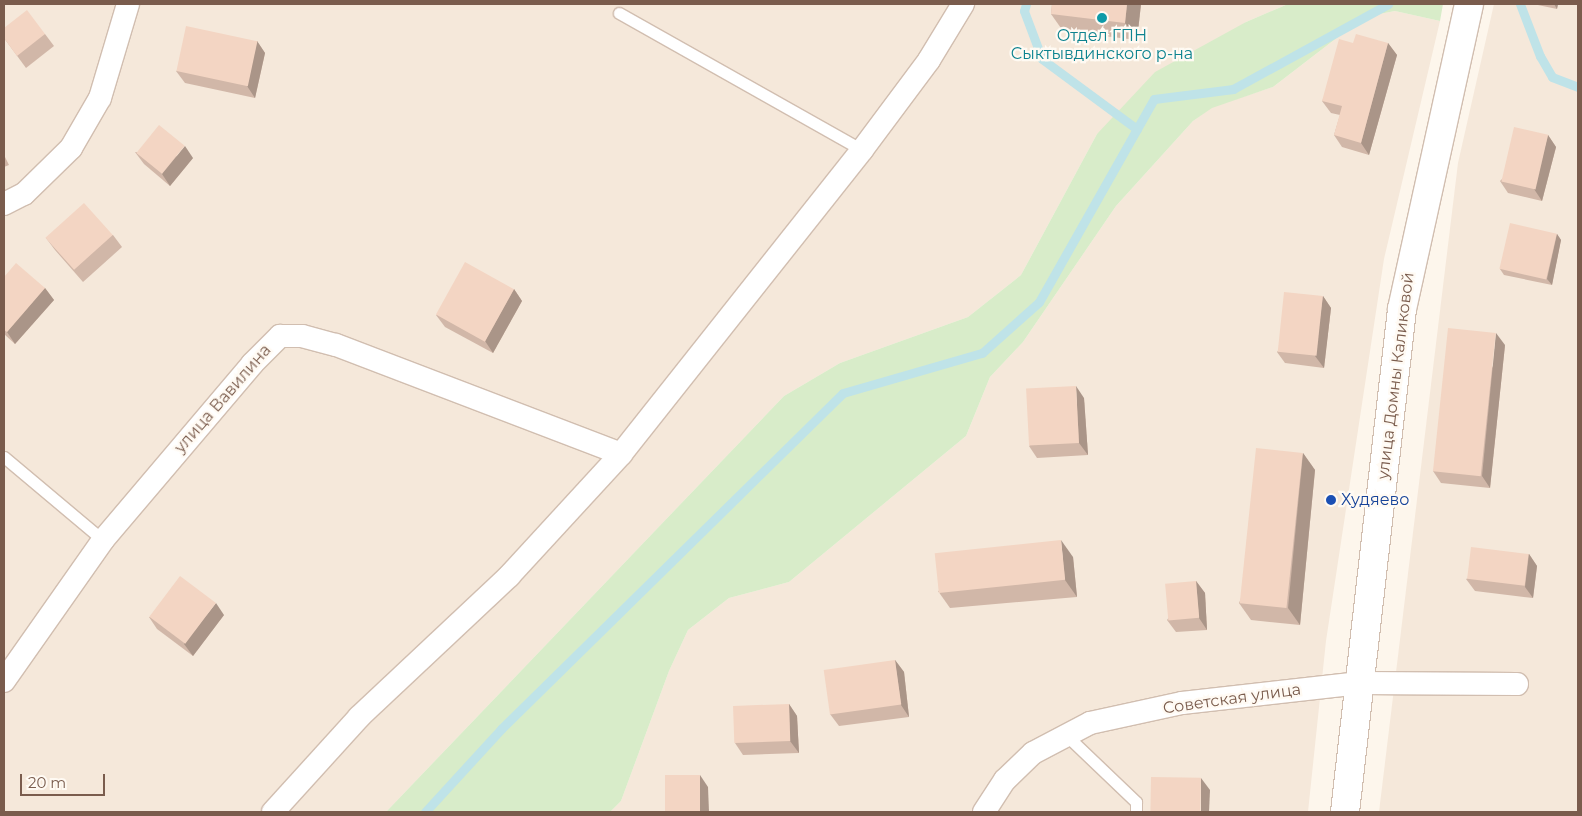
<!DOCTYPE html>
<meta charset="utf-8">
<style>
body{margin:0}
#map{position:relative;width:1582px;height:816px;overflow:hidden;background:#fdf6ec;font-family:Montserrat,sans-serif}
div>[style]{position:absolute}
.residential>*{inset:0;background:#f5e8da}
.green>*{inset:0;background:#d8ecc9}
.stream>*{height:9px;margin:-4.5px;padding:0 4.5px;transform-origin:4.5px;border-radius:4.5px;background:#bfe3e8}
.roads{filter:drop-shadow(1px 0 #d1beb0) drop-shadow(-1px 0 #d1beb0) drop-shadow(0 1px #d1beb0) drop-shadow(0 -1px #d1beb0)}
.lane>*{height:11px;margin:-5.5px;padding:0 5.5px;transform-origin:5.5px;border-radius:5.5px;background:#fff}
.street>*{height:22px;margin:-11px;padding:0 11px;transform-origin:11px;border-radius:11px;background:#fff}
.secondary>*{height:28px;margin:-14px;padding:0 14px;transform-origin:14px;border-radius:14px;background:#fff}
.wall>*{inset:0;background:#d1b7a8}
.shaded-wall>*{inset:0;background:#aa9588}
.building>*{inset:0;background:#f3d5c3;transform-origin:0 0}
.dots>*{width:14px;height:14px;translate:-50% -50%;box-sizing:border-box;border:2px solid #fffaf3;border-radius:50%}
span{translate:-50% -50%;white-space:nowrap;text-align:center;line-height:1.15;-webkit-text-stroke:4.5px #fffaf3;paint-order:stroke}
.culture-label{font-size:16px;color:#0d838f}
.street-label{font-size:16px;color:#7a5c4d}
.transit-label{font-size:16px;color:#164399}
.left{translate:0 -50%;text-align:left}
.frame{position:absolute;inset:0;border:5px solid #7a5c4d;pointer-events:none}
.scale{position:absolute;left:20px;top:774px;width:85px;height:22px;box-sizing:border-box;border:2px solid #7a5c4d;border-top:0;padding-left:6px;font-size:15px;line-height:18px;white-space:nowrap;color:#7a5c4d;-webkit-text-stroke:4px #fffaf3;paint-order:stroke}
</style>
<div id="map">
<div class="residential">
<div style="clip-path:polygon(4px 4px,1288px 4px,1246px 22px,1097px 134px,1021px 275px,968px 317px,840px 363px,784px 396px,386px 812px,4px 812px)"></div>
<div style="clip-path:polygon(1494px 4px,1578px 4px,1578px 812px,1379px 812px,1458px 163px)"></div>
<div style="clip-path:polygon(1395px 11px,1440px 21px,1384px 259px,1326px 641px,1308px 812px,610px 812px,621px 801px,669px 671px,688px 630px,729px 598px,789px 582px,966px 436px,990px 377px,1023px 342px,1116px 206px,1193px 121px,1212px 107px,1273px 87px,1364px 17px)"></div>
</div>
<div class="green">
<div style="clip-path:polygon(1288px 4px,1443px 4px,1440px 21px,1395px 11px,1364px 17px,1273px 87px,1212px 108px,1193px 121px,1116px 206px,1023px 342px,990px 377px,966px 436px,789px 582px,729px 598px,688px 630px,669px 671px,621px 801px,610px 812px,386px 812px,784px 396px,840px 363px,968px 317px,1021px 275px,1097px 134px,1155px 72px,1246px 22px)"></div>
</div>
<div class="stream">
<div style="left:1026px;top:4px;width:7px;rotate:106deg"></div>
<div style="left:1024px;top:11px;width:51px;rotate:69.4deg"></div>
<div style="left:1042px;top:59px;width:118px;rotate:36.4deg"></div>
<div style="left:1520px;top:4px;width:56px;rotate:69deg"></div>
<div style="left:1540px;top:56px;width:24px;rotate:60deg"></div>
<div style="left:1552px;top:77px;width:28px;rotate:21deg"></div>
<div style="left:425px;top:812px;width:113px;rotate:-47.5deg"></div>
<div style="left:501px;top:729px;width:479px;rotate:-44.5deg"></div>
<div style="left:843px;top:393px;width:145px;rotate:-16.1deg"></div>
<div style="left:982px;top:353px;width:76px;rotate:-41.8deg"></div>
<div style="left:1039px;top:302px;width:233px;rotate:-60.5deg"></div>
<div style="left:1154px;top:99px;width:80px;rotate:-7.2deg"></div>
<div style="left:1233px;top:89px;width:177px;rotate:-28.7deg"></div>
</div>
<div class="roads">
<div class="lane">
<div style="left:619px;top:13px;width:279px;rotate:29.4deg"></div>
<div style="left:4px;top:457px;width:129px;rotate:40deg"></div>
<div style="left:1066px;top:735px;width:97px;rotate:43.7deg"></div>
<div style="left:1136px;top:802px;width:10px;rotate:90deg"></div>
</div>
<div class="street">
<div style="left:4px;top:204px;width:22px;rotate:-27deg"></div>
<div style="left:24px;top:194px;width:66px;rotate:-44.4deg"></div>
<div style="left:71px;top:148px;width:58px;rotate:-59.9deg"></div>
<div style="left:100px;top:98px;width:98px;rotate:-73.4deg"></div>
<div style="left:4px;top:681px;width:172px;rotate:-54.9deg"></div>
<div style="left:103px;top:540px;width:231px;rotate:-49.7deg"></div>
<div style="left:252px;top:364px;width:40px;rotate:-45deg"></div>
<div style="left:280px;top:336px;width:22px"></div>
<div style="left:302px;top:336px;width:35px;rotate:15deg"></div>
<div style="left:336px;top:345px;width:305px;rotate:20.9deg"></div>
<div style="left:273px;top:812px;width:128px;rotate:-47.8deg"></div>
<div style="left:359px;top:717px;width:206px;rotate:-43.2deg"></div>
<div style="left:509px;top:576px;width:166px;rotate:-47.4deg"></div>
<div style="left:621px;top:454px;width:388px;rotate:-51.6deg"></div>
<div style="left:862px;top:150px;width:112px;rotate:-53.3deg"></div>
<div style="left:929px;top:60px;width:66px;rotate:-58.7deg"></div>
<div style="left:984px;top:812px;width:38px;rotate:-57deg"></div>
<div style="left:1005px;top:780px;width:39px;rotate:-44deg"></div>
<div style="left:1033px;top:753px;width:64px;rotate:-27.8deg"></div>
<div style="left:1090px;top:723px;width:94px;rotate:-12.3deg"></div>
<div style="left:1182px;top:703px;width:179px;rotate:-6.4deg"></div>
<div style="left:1360px;top:683px;width:157px;rotate:0.4deg"></div>
</div>
<div class="secondary">
<div style="left:1345px;top:812px;width:506px;rotate:-83.53deg"></div>
<div style="left:1402px;top:309px;width:312px;rotate:-77.6deg"></div>
</div>
</div>
<div class="wall">
<div style="clip-path:polygon(1052px 4px,1141px 4px,1137px 40px,1063px 31px,1051px 14px)"></div>
<div style="clip-path:polygon(1533px 4px,1558px 4px,1557px 9px)"></div>
<div style="clip-path:polygon(45px 34px,54px 46px,26px 68px,4px 38px)"></div>
<div style="clip-path:polygon(257px 41px,265px 53px,255px 98px,185px 83px,176px 71px)"></div>
<div style="clip-path:polygon(1353px 43px,1388px 43px,1397px 55px,1369px 155px,1342px 147px,1334px 135px,1340px 115px,1331px 113px,1322px 101px)"></div>
<div style="clip-path:polygon(1548px 135px,1556px 147px,1542px 201px,1508px 193px,1500px 181px)"></div>
<div style="clip-path:polygon(135px 152px,193px 158px,170px 186px,144px 164px)"></div>
<div style="clip-path:polygon(4px 155px,9px 165px,4px 167px)"></div>
<div style="clip-path:polygon(1557px 234px,1561px 240px,1552px 285px,1504px 275px,1500px 269px)"></div>
<div style="clip-path:polygon(113px 235px,122px 247px,83px 282px,55px 250px,46px 238px)"></div>
<div style="clip-path:polygon(4px 277px,45px 288px,54px 300px,15px 344px,4px 334px)"></div>
<div style="clip-path:polygon(514px 289px,522px 301px,493px 353px,445px 327px,436px 315px)"></div>
<div style="clip-path:polygon(1323px 296px,1331px 308px,1324px 368px,1285px 363px,1277px 352px)"></div>
<div style="clip-path:polygon(1505px 345px,1490px 488px,1441px 483px,1433px 471px)"></div>
<div style="clip-path:polygon(1084px 398px,1088px 455px,1037px 458px,1029px 446px)"></div>
<div style="clip-path:polygon(1303px 453px,1315px 470px,1300px 625px,1251px 620px,1239px 603px)"></div>
<div style="clip-path:polygon(1529px 554px,1537px 566px,1533px 598px,1475px 591px,1466px 579px)"></div>
<div style="clip-path:polygon(1073px 557px,1077px 597px,950px 608px,938px 591px)"></div>
<div style="clip-path:polygon(1196px 581px,1205px 593px,1207px 630px,1176px 632px,1167px 620px)"></div>
<div style="clip-path:polygon(224px 615px,193px 656px,157px 629px,149px 617px)"></div>
<div style="clip-path:polygon(895px 660px,904px 672px,909px 717px,839px 726px,830px 714px)"></div>
<div style="clip-path:polygon(789px 704px,797px 716px,799px 753px,743px 755px,735px 743px)"></div>
</div>
<div class="shaded-wall">
<div style="clip-path:polygon(1127px 4px,1141px 4px,1137px 40px,1125px 23px)"></div>
<div style="clip-path:polygon(1554px 4px,1558px 4px,1557px 9px)"></div>
<div style="clip-path:polygon(257px 41px,265px 53px,255px 98px,247px 86px)"></div>
<div style="clip-path:polygon(1388px 43px,1397px 55px,1369px 155px,1361px 143px)"></div>
<div style="clip-path:polygon(1548px 135px,1556px 147px,1542px 201px,1534px 189px)"></div>
<div style="clip-path:polygon(185px 146px,193px 158px,170px 186px,162px 174px)"></div>
<div style="clip-path:polygon(1557px 234px,1561px 240px,1552px 285px,1547px 279px)"></div>
<div style="clip-path:polygon(45px 288px,54px 300px,15px 344px,7px 332px)"></div>
<div style="clip-path:polygon(514px 289px,522px 301px,493px 353px,485px 341px)"></div>
<div style="clip-path:polygon(1323px 296px,1331px 308px,1324px 368px,1315px 356px)"></div>
<div style="clip-path:polygon(1496px 333px,1505px 345px,1490px 488px,1482px 476px)"></div>
<div style="clip-path:polygon(1076px 386px,1084px 398px,1088px 455px,1079px 443px)"></div>
<div style="clip-path:polygon(1303px 453px,1315px 470px,1300px 625px,1288px 608px)"></div>
<div style="clip-path:polygon(1061px 540px,1073px 557px,1077px 597px,1065px 580px)"></div>
<div style="clip-path:polygon(1529px 554px,1537px 566px,1533px 598px,1525px 587px)"></div>
<div style="clip-path:polygon(1196px 581px,1205px 593px,1207px 630px,1199px 618px)"></div>
<div style="clip-path:polygon(216px 603px,224px 615px,193px 656px,184px 644px)"></div>
<div style="clip-path:polygon(895px 660px,904px 672px,909px 717px,901px 705px)"></div>
<div style="clip-path:polygon(789px 704px,797px 716px,799px 753px,790px 741px)"></div>
<div style="clip-path:polygon(700px 775px,708px 787px,709px 812px,700px 812px)"></div>
<div style="clip-path:polygon(1201px 778px,1210px 790px,1209px 812px,1201px 812px)"></div>
</div>
<div class="building">
<div style="clip-path:polygon(1052px 4px,1127px 4px,1125px 23px,1051px 14px)"></div>
<div style="clip-path:polygon(27px 10px,45px 34px,17px 56px,4px 38px,4px 28px)"></div>
<div style="left:186px;top:26px;width:73px;height:46px;rotate:12deg"></div>
<div style="clip-path:polygon(1356px 34px,1388px 43px,1361px 143px,1334px 135px,1342px 106px,1322px 101px,1339px 39px,1353px 43px)"></div>
<div style="left:159px;top:125px;width:33px;height:36px;rotate:39deg"></div>
<div style="left:1514px;top:127px;width:35px;height:56px;rotate:13deg"></div>
<div style="left:84px;top:203px;width:43px;height:52px;rotate:48deg"></div>
<div style="left:1510px;top:223px;width:48px;height:47px;rotate:13deg"></div>
<div style="left:465px;top:262px;width:56px;height:60px;rotate:29deg"></div>
<div style="clip-path:polygon(16px 263px,45px 288px,7px 332px,4px 330px,4px 277px)"></div>
<div style="left:1284px;top:292px;width:39px;height:60px;rotate:6deg"></div>
<div style="left:1448px;top:328px;width:48px;height:144px;rotate:6deg"></div>
<div style="left:1076px;top:386px;width:57px;height:50px;rotate:87deg"></div>
<div style="left:1256px;top:448px;width:47px;height:156px;rotate:6deg"></div>
<div style="left:1061px;top:540px;width:40px;height:127px;rotate:84deg"></div>
<div style="left:1471px;top:547px;width:58px;height:32px;rotate:7deg"></div>
<div style="left:180px;top:576px;width:45px;height:51px;rotate:37deg"></div>
<div style="left:1196px;top:581px;width:37px;height:31px;rotate:85deg"></div>
<div style="left:895px;top:660px;width:45px;height:72px;rotate:82deg"></div>
<div style="left:789px;top:704px;width:37px;height:56px;rotate:88deg"></div>
<div style="left:665px;top:775px;width:35px;height:37px"></div>
<div style="left:1151px;top:777px;width:50px;height:35px;rotate:1deg"></div>
</div>
<div class="dots">
<div style="left:1102px;top:18px;background:#0f9aa8"></div>
<div style="left:1331px;top:500px;background:#1a4fb4"></div>
</div>
<div class="culture-label">
<span style="left:1102px;top:45px">Отдел ГПН<br>Сыктывдинского р-на</span>
</div>
<div class="street-label">
<span style="left:1396px;top:376px;rotate:-83deg">улица Домны Каликовой</span>
<span style="left:223px;top:399px;rotate:-49deg">улица Вавилина</span>
<span style="left:1232px;top:699px;rotate:-8deg">Советская улица</span>
</div>
<div class="transit-label">
<span class="left" style="left:1341px;top:500px">Худяево</span>
</div>
<div class="frame"></div>
<div class="scale">20 m</div>
</div>
